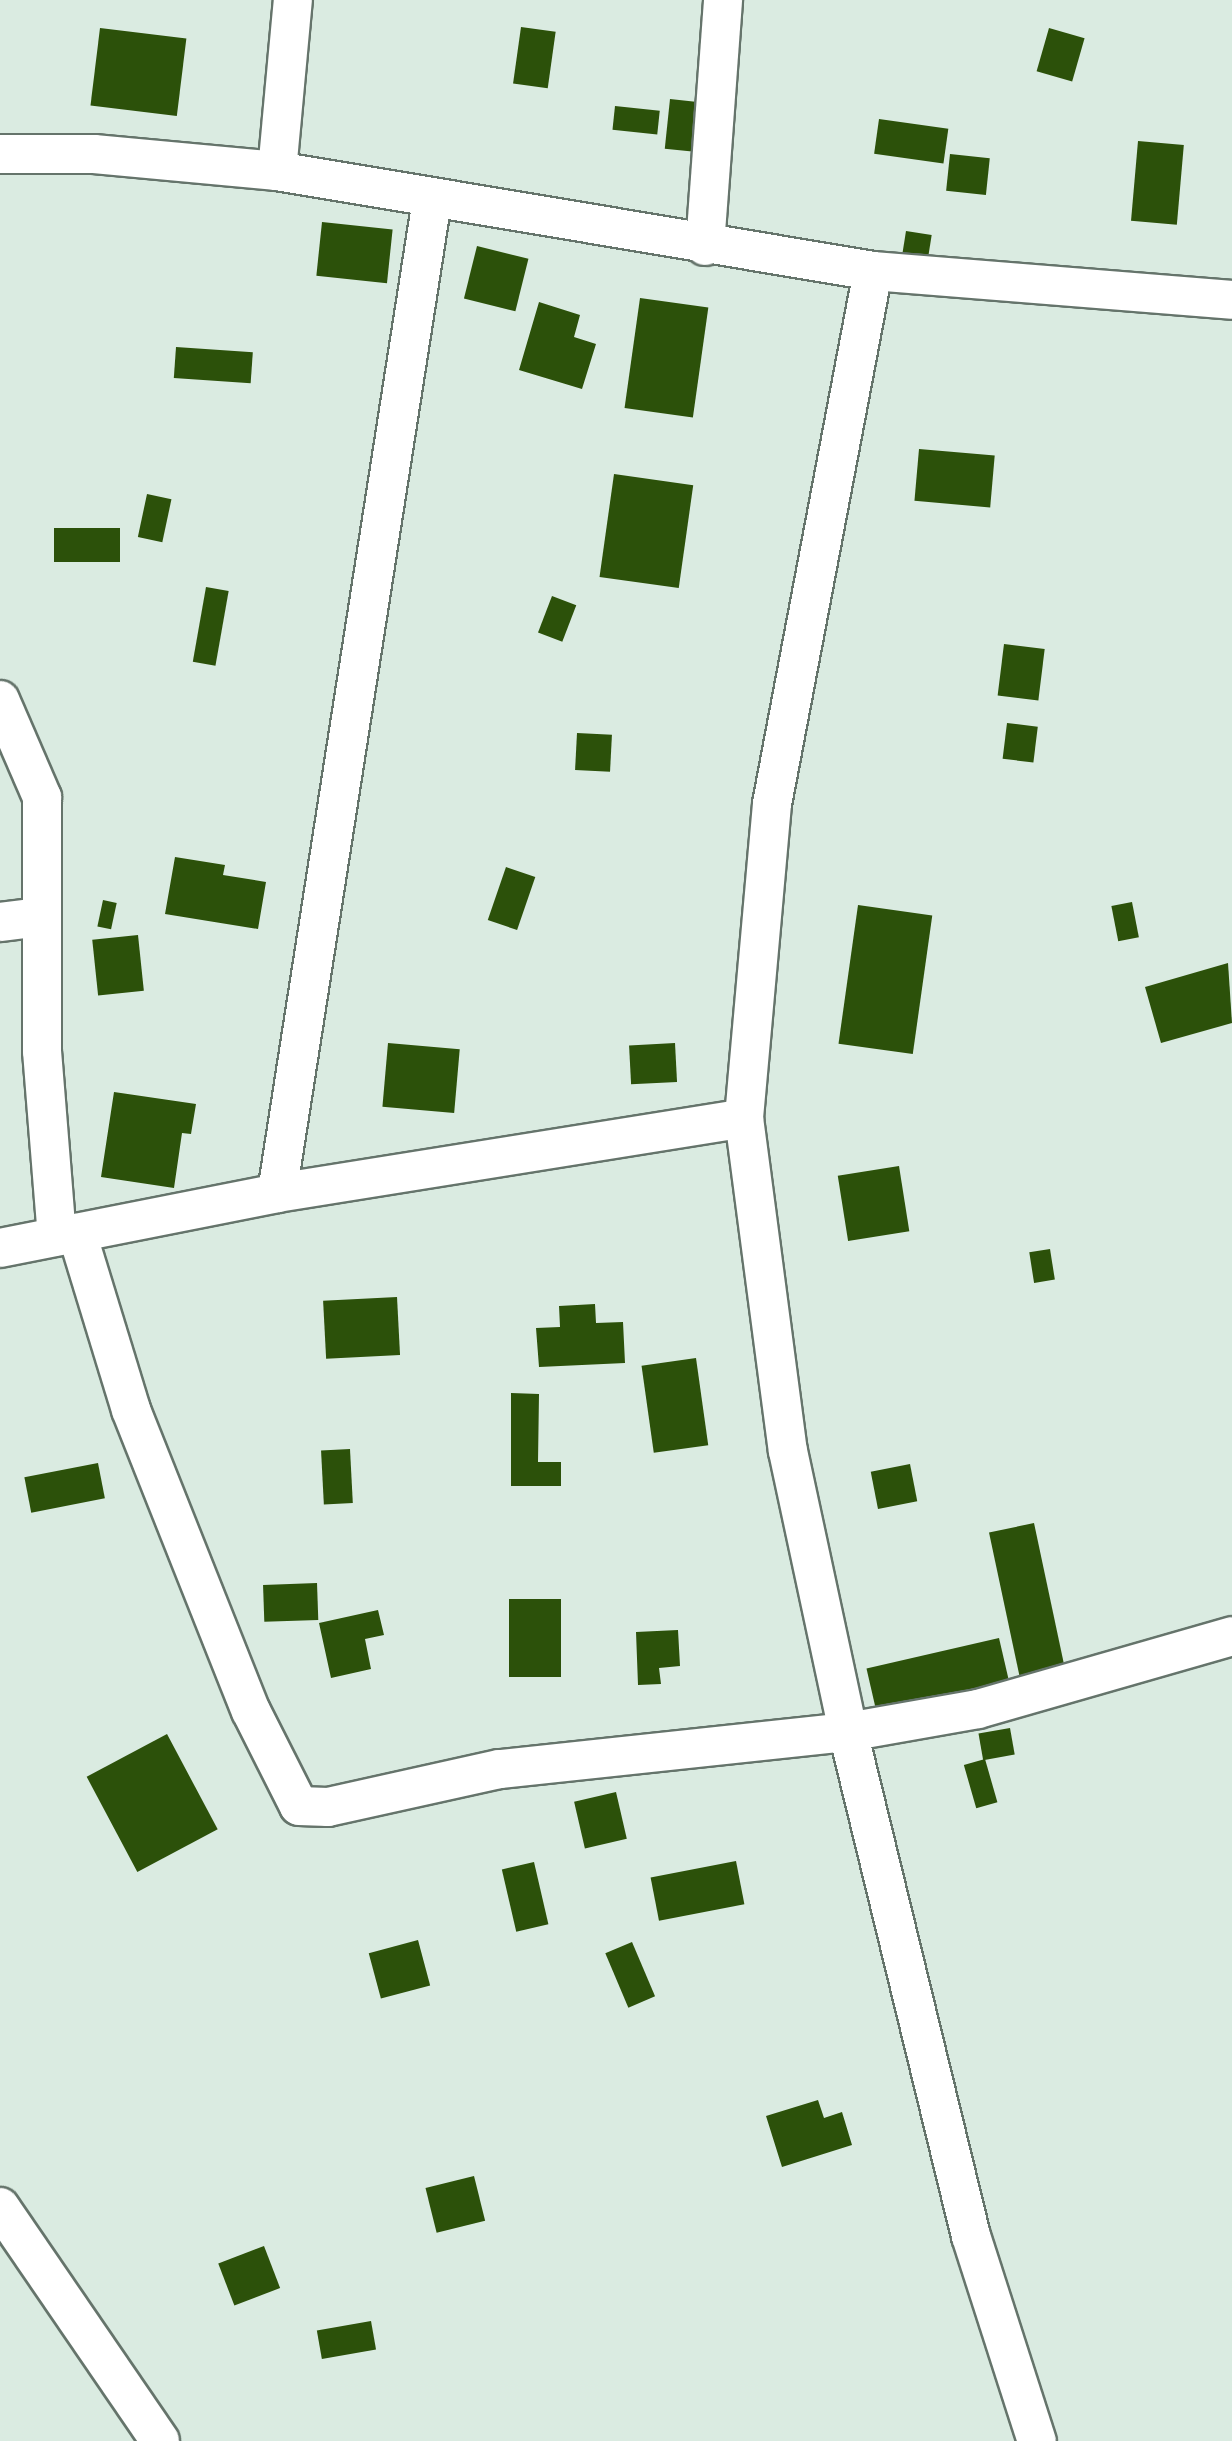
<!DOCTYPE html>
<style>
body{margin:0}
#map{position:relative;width:1232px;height:2441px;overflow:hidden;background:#daebe1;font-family:"Playfair Display",serif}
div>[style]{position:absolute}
.building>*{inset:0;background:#2c510a;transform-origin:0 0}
.roads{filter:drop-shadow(2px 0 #65746b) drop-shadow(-2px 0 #65746b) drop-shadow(0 2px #65746b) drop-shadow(0 -2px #65746b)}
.minor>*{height:38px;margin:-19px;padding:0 19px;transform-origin:19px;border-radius:19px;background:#fff}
span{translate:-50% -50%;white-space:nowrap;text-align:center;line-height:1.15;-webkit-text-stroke:7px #fff;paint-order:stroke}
</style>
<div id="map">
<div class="building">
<div style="left:521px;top:27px;width:35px;height:57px;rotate:8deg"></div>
<div style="left:100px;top:28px;width:87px;height:78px;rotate:7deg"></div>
<div style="left:1049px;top:28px;width:37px;height:45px;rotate:16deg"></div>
<div style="left:670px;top:99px;width:30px;height:50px;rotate:6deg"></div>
<div style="left:615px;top:106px;width:45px;height:24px;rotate:6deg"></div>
<div style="left:879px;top:119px;width:70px;height:35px;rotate:8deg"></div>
<div style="left:1138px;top:141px;width:46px;height:80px;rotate:5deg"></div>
<div style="left:950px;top:154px;width:40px;height:37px;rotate:6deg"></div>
<div style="left:322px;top:222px;width:71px;height:54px;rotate:6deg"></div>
<div style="left:906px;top:231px;width:26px;height:22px;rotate:9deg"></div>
<div style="left:477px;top:246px;width:53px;height:54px;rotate:14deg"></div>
<div style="left:640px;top:298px;width:69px;height:111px;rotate:8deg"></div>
<div style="clip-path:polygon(539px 302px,580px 315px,574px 337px,596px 344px,582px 389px,519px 370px)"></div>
<div style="left:176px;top:347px;width:77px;height:31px;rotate:4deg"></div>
<div style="left:919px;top:449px;width:76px;height:52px;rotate:5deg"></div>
<div style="left:614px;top:474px;width:80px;height:104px;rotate:8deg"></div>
<div style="left:147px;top:494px;width:25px;height:44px;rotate:12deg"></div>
<div style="left:120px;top:528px;width:34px;height:66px;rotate:90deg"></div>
<div style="left:206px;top:587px;width:23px;height:76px;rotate:10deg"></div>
<div style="left:552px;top:596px;width:26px;height:39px;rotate:21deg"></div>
<div style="left:1004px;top:644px;width:41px;height:52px;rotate:7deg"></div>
<div style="left:1007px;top:723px;width:31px;height:36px;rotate:7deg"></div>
<div style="left:577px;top:733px;width:35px;height:37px;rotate:3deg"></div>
<div style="clip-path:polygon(175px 857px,225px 865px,223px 875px,266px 882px,258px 929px,165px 914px)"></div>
<div style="left:506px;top:867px;width:31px;height:56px;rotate:19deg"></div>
<div style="left:103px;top:900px;width:14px;height:27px;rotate:12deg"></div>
<div style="left:1132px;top:902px;width:36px;height:21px;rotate:79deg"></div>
<div style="left:858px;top:905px;width:75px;height:140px;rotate:8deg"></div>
<div style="left:138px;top:935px;width:56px;height:46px;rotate:84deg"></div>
<div style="clip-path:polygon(1228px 963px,1232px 1023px,1161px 1043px,1145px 987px)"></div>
<div style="left:388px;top:1043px;width:72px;height:64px;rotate:5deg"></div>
<div style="left:675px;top:1043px;width:39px;height:46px;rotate:87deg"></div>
<div style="clip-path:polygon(114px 1092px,196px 1104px,191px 1134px,182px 1133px,174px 1188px,101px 1177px)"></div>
<div style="left:899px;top:1166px;width:66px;height:62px;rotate:81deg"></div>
<div style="left:1050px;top:1249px;width:31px;height:21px;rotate:81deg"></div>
<div style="left:397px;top:1297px;width:58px;height:74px;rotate:87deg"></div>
<div style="clip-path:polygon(595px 1304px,596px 1323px,623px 1322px,625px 1363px,539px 1367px,536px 1328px,560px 1327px,559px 1306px)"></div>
<div style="left:696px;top:1358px;width:88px;height:55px;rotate:82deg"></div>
<div style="clip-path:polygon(511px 1393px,539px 1394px,538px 1462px,561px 1462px,561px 1486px,511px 1486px)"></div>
<div style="left:350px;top:1449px;width:54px;height:29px;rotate:87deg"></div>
<div style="left:98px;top:1463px;width:36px;height:75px;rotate:79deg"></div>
<div style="left:910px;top:1464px;width:38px;height:40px;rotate:79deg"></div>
<div style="left:1034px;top:1523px;width:154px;height:46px;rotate:78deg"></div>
<div style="left:317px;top:1583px;width:37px;height:54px;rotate:88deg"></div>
<div style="left:509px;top:1599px;width:52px;height:78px"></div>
<div style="clip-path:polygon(378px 1610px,384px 1635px,365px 1639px,371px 1669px,331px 1678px,319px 1623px)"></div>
<div style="clip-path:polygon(678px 1630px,680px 1666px,659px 1668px,661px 1684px,638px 1685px,636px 1632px)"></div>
<div style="left:999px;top:1638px;width:44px;height:136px;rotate:77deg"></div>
<div style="left:1010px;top:1728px;width:27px;height:32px;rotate:80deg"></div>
<div style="left:167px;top:1734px;width:108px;height:91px;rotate:62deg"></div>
<div style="left:985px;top:1759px;width:45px;height:22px;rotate:74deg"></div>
<div style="left:616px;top:1792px;width:48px;height:43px;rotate:77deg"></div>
<div style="left:736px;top:1861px;width:44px;height:87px;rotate:79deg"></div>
<div style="left:534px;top:1862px;width:64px;height:33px;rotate:77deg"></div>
<div style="left:418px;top:1940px;width:47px;height:51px;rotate:75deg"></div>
<div style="left:632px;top:1942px;width:59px;height:29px;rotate:67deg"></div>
<div style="clip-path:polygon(818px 2100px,824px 2118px,842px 2112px,852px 2145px,782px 2167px,766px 2116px)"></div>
<div style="left:474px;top:2176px;width:46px;height:50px;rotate:76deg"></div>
<div style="left:264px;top:2246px;width:45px;height:49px;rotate:69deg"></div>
<div style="left:371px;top:2321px;width:29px;height:55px;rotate:80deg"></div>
</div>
<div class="roads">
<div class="minor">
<div style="left:0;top:154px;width:94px"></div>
<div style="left:94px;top:154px;width:184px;rotate:5.3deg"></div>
<div style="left:277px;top:171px;width:604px;rotate:9.52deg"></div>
<div style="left:873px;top:271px;width:360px;rotate:4.6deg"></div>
<div style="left:277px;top:171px;width:172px;rotate:-84.7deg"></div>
<div style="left:705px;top:246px;width:247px;rotate:-85.8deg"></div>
<div style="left:873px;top:271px;width:542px;rotate:100.73deg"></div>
<div style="left:772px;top:804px;width:315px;rotate:95.1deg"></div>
<div style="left:744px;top:1118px;width:336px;rotate:82.5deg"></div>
<div style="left:788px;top:1451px;width:287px;rotate:77.9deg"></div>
<div style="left:848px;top:1732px;width:519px;rotate:76.29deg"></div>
<div style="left:971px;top:2236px;width:215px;rotate:72.2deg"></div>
<div style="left:0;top:700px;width:106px;rotate:66.6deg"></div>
<div style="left:42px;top:797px;width:254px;rotate:90deg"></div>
<div style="left:42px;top:1051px;width:186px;rotate:85.4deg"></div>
<div style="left:0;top:922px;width:41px;rotate:-7deg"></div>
<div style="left:277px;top:1193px;width:1005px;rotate:-81.13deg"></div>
<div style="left:77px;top:1233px;width:185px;rotate:73deg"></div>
<div style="left:131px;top:1410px;width:324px;rotate:68.3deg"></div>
<div style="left:251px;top:1711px;width:106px;rotate:63.2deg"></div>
<div style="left:299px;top:1806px;width:29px;rotate:2deg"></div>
<div style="left:328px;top:1807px;width:176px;rotate:-12.5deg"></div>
<div style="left:500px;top:1769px;width:350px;rotate:-6.1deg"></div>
<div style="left:848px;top:1732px;width:132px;rotate:-10deg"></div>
<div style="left:978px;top:1709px;width:264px;rotate:-16deg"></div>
<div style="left:0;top:1248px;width:282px;rotate:-11.2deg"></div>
<div style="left:277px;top:1193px;width:473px;rotate:-9.1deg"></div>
<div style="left:0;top:2207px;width:283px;rotate:55.6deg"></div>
</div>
</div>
</div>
